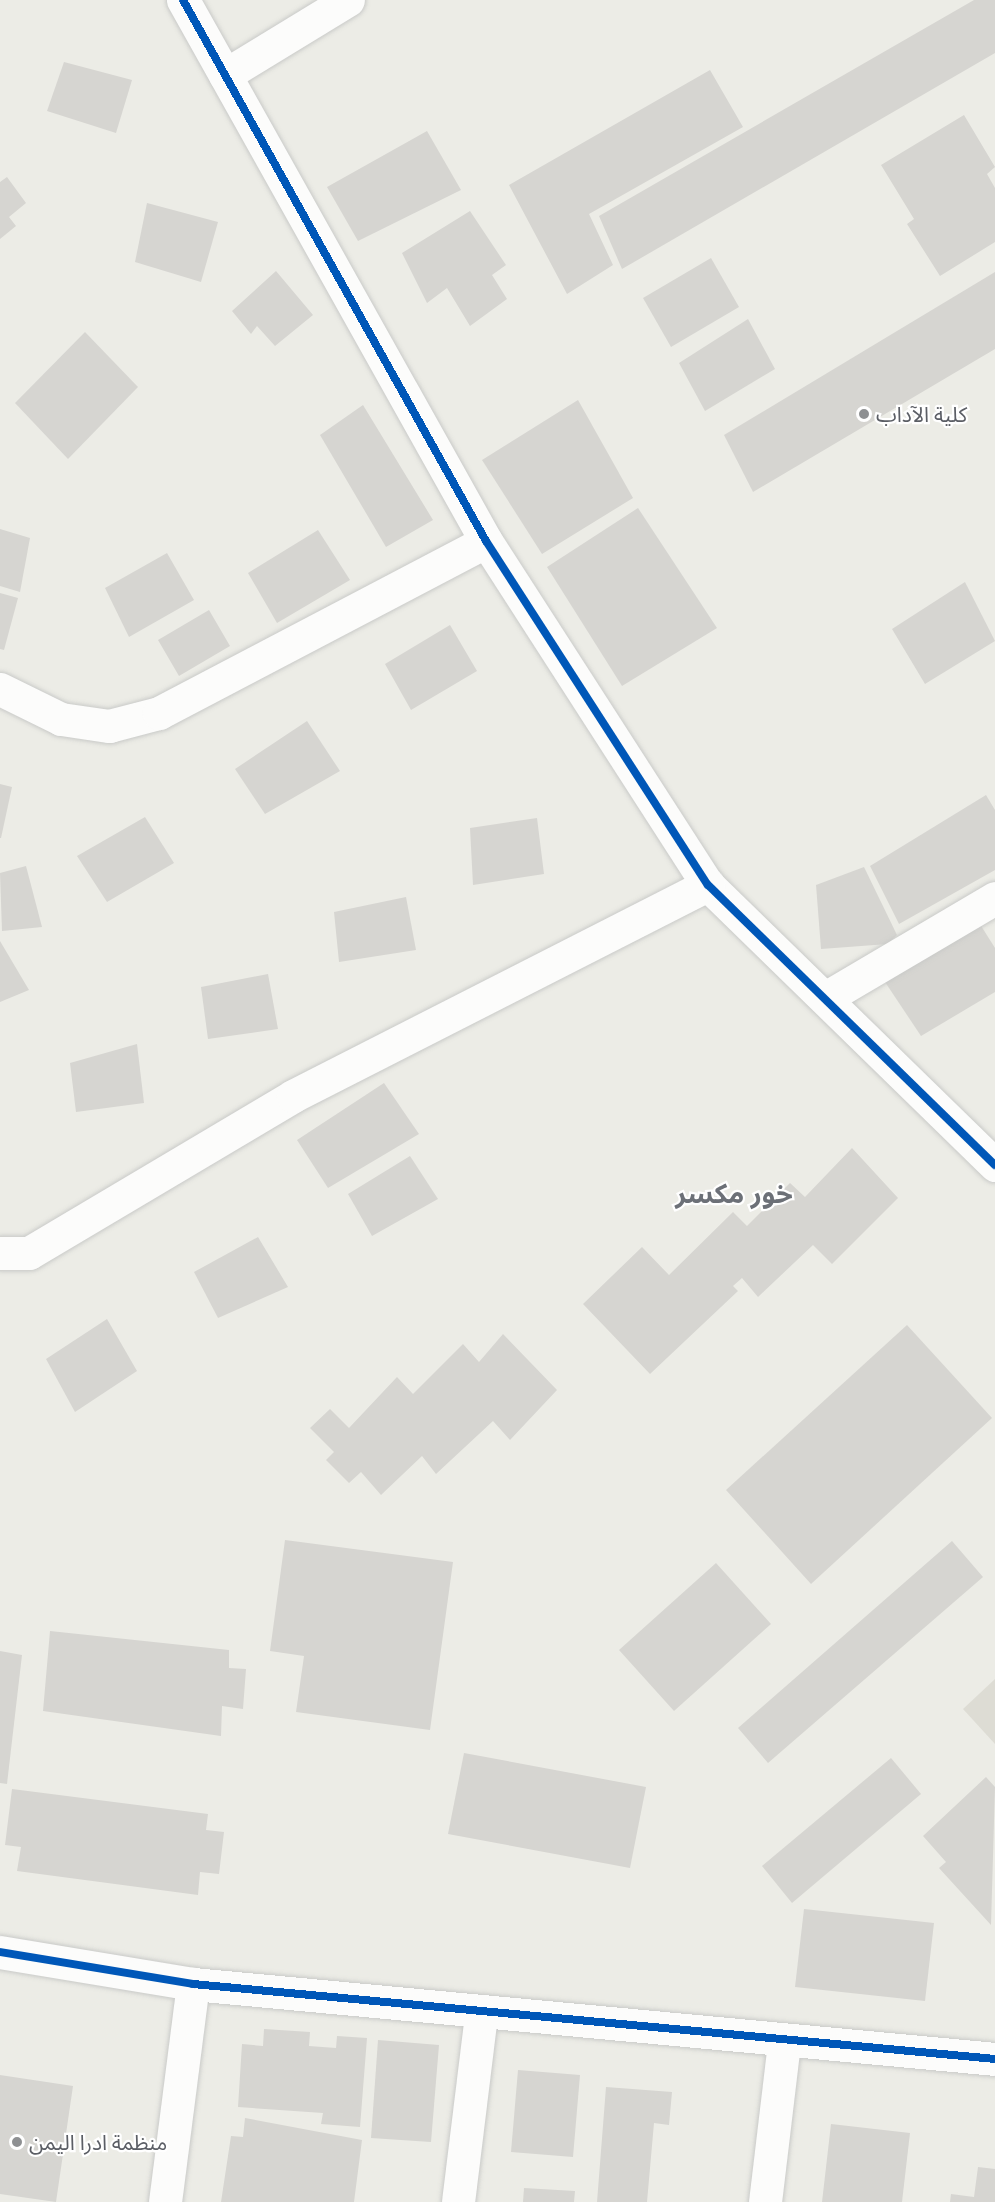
<!DOCTYPE html>
<html>
<head>
<meta charset="utf-8">
<style>
	body { margin:0 }
	#map { position:relative; width:995px; height:2202px; overflow:hidden; background:#ecece6; font-family:"IBM Plex Sans","Noto Sans Arabic",sans-serif }
	div>[style] { position:absolute }
	.education>* { inset:0; background:#dddcd4 }
	.building>* { inset:0; background:#d6d5d1 }
	.roads { filter:drop-shadow(0 0 2px #c9cac8) drop-shadow(0 0 2px #c9cac8) }
	.minor>* { height:33px; margin:-16.5px; padding:0 16.5px; transform-origin:16.5px; border-radius:16.5px; background:#fcfcfb }
	.cycleway>* { height:8px; margin:-4px; padding:0 4px; transform-origin:4px; border-radius:4px; background:#0057b8 }
	.dots>* { width:16px; height:16px; translate:-50% -50%; box-sizing:border-box; border:3px solid #fff; border-radius:50% }
	span { translate:-50% -50%; white-space:nowrap; text-align:center; line-height:1.15; -webkit-text-stroke:4.5px #fff; paint-order:stroke }
	.poi-label { font-size:21px; color:#5b5e65 }
	.left { translate:0 -50%; text-align:left }
	.district-label { font-size:27px; color:#6c7077; font-weight:700 }
</style>
</head>
<body>
<div id="map">
	<div class="education">
		<i style="clip-path:polygon(995px 1679px,995px 1744px,963px 1709px)"></i>
	</div>
	<div class="building">
		<i style="clip-path:polygon(974px 0,995px 0,995px 53px,622px 269px,599px 216px)"></i>
		<i style="clip-path:polygon(64px 62px,132px 80px,116px 133px,47px 111px)"></i>
		<i style="clip-path:polygon(710px 70px,743px 127px,589px 214px,613px 265px,567px 294px,509px 185px)"></i>
		<i style="clip-path:polygon(964px 115px,995px 167px,987px 174px,995px 188px,995px 242px,940px 276px,907px 224px,914px 219px,881px 165px)"></i>
		<i style="clip-path:polygon(427px 131px,461px 190px,358px 241px,327px 187px)"></i>
		<i style="clip-path:polygon(7px 177px,26px 203px,9px 217px,16px 226px,0 239px,0 182px)"></i>
		<i style="clip-path:polygon(147px 203px,218px 222px,201px 282px,135px 262px)"></i>
		<i style="clip-path:polygon(470px 211px,506px 265px,492px 275px,507px 299px,470px 326px,447px 288px,427px 303px,402px 253px)"></i>
		<i style="clip-path:polygon(711px 258px,739px 307px,671px 347px,643px 298px)"></i>
		<i style="clip-path:polygon(276px 271px,313px 315px,275px 346px,257px 326px,251px 334px,232px 311px)"></i>
		<i style="clip-path:polygon(995px 272px,995px 349px,753px 492px,724px 435px)"></i>
		<i style="clip-path:polygon(748px 319px,775px 369px,705px 411px,679px 363px)"></i>
		<i style="clip-path:polygon(85px 332px,138px 387px,68px 459px,15px 403px)"></i>
		<i style="clip-path:polygon(578px 400px,633px 498px,542px 554px,482px 460px)"></i>
		<i style="clip-path:polygon(363px 405px,433px 520px,386px 547px,320px 435px)"></i>
		<i style="clip-path:polygon(638px 508px,717px 628px,622px 686px,547px 567px)"></i>
		<i style="clip-path:polygon(0 529px,30px 538px,20px 592px,0 586px)"></i>
		<i style="clip-path:polygon(318px 530px,350px 580px,277px 623px,248px 573px)"></i>
		<i style="clip-path:polygon(167px 553px,194px 600px,129px 637px,105px 588px)"></i>
		<i style="clip-path:polygon(965px 582px,995px 641px,925px 684px,892px 629px)"></i>
		<i style="clip-path:polygon(0 593px,18px 598px,4px 650px,0 649px)"></i>
		<i style="clip-path:polygon(209px 610px,230px 646px,179px 676px,158px 640px)"></i>
		<i style="clip-path:polygon(450px 625px,477px 671px,411px 710px,385px 664px)"></i>
		<i style="clip-path:polygon(307px 721px,340px 771px,265px 814px,235px 769px)"></i>
		<i style="clip-path:polygon(0 784px,12px 787px,1px 838px,0 838px)"></i>
		<i style="clip-path:polygon(986px 795px,995px 810px,995px 870px,899px 924px,870px 866px)"></i>
		<i style="clip-path:polygon(145px 817px,174px 863px,107px 902px,77px 856px)"></i>
		<i style="clip-path:polygon(537px 818px,544px 874px,473px 885px,470px 828px)"></i>
		<i style="clip-path:polygon(26px 866px,42px 927px,2px 931px,0 873px)"></i>
		<i style="clip-path:polygon(864px 867px,897px 935px,888px 944px,821px 949px,816px 885px)"></i>
		<i style="clip-path:polygon(406px 897px,416px 950px,339px 962px,334px 912px)"></i>
		<i style="clip-path:polygon(978px 921px,995px 948px,995px 992px,921px 1036px,883px 979px)"></i>
		<i style="clip-path:polygon(0 941px,29px 990px,0 1002px)"></i>
		<i style="clip-path:polygon(268px 974px,278px 1029px,208px 1039px,201px 987px)"></i>
		<i style="clip-path:polygon(137px 1044px,144px 1103px,76px 1112px,70px 1063px)"></i>
		<i style="clip-path:polygon(384px 1083px,419px 1134px,328px 1188px,297px 1140px)"></i>
		<i style="clip-path:polygon(852px 1148px,898px 1198px,832px 1264px,813px 1245px,758px 1297px,742px 1278px,733px 1286px,738px 1291px,650px 1374px,583px 1304px,642px 1247px,669px 1275px,733px 1212px,747px 1226px,790px 1183px,805px 1197px)"></i>
		<i style="clip-path:polygon(410px 1156px,438px 1199px,372px 1236px,348px 1194px)"></i>
		<i style="clip-path:polygon(258px 1237px,288px 1287px,218px 1318px,194px 1272px)"></i>
		<i style="clip-path:polygon(107px 1319px,137px 1371px,75px 1412px,46px 1359px)"></i>
		<i style="clip-path:polygon(907px 1325px,992px 1418px,811px 1584px,726px 1490px)"></i>
		<i style="clip-path:polygon(503px 1334px,557px 1390px,510px 1440px,493px 1421px,436px 1474px,422px 1456px,381px 1495px,361px 1472px,349px 1483px,326px 1460px,334px 1452px,310px 1428px,330px 1409px,349px 1428px,397px 1377px,413px 1394px,463px 1344px,479px 1362px)"></i>
		<i style="clip-path:polygon(285px 1540px,453px 1562px,430px 1730px,296px 1712px,304px 1656px,270px 1651px)"></i>
		<i style="clip-path:polygon(952px 1541px,983px 1577px,768px 1763px,738px 1728px)"></i>
		<i style="clip-path:polygon(716px 1563px,771px 1624px,674px 1711px,619px 1650px)"></i>
		<i style="clip-path:polygon(50px 1631px,229px 1650px,229px 1668px,246px 1669px,243px 1709px,222px 1706px,221px 1736px,43px 1711px)"></i>
		<i style="clip-path:polygon(0 1651px,22px 1655px,7px 1784px,0 1783px)"></i>
		<i style="clip-path:polygon(464px 1753px,646px 1787px,630px 1868px,448px 1834px)"></i>
		<i style="clip-path:polygon(891px 1758px,921px 1794px,792px 1903px,762px 1866px)"></i>
		<i style="clip-path:polygon(986px 1777px,995px 1787px,991px 1925px,939px 1868px,946px 1862px,923px 1836px)"></i>
		<i style="clip-path:polygon(12px 1789px,208px 1814px,206px 1830px,224px 1832px,219px 1874px,200px 1872px,198px 1895px,17px 1871px,21px 1847px,5px 1845px)"></i>
		<i style="clip-path:polygon(804px 1909px,934px 1923px,925px 2001px,795px 1987px)"></i>
		<i style="clip-path:polygon(264px 2029px,310px 2032px,309px 2046px,336px 2048px,337px 2036px,367px 2038px,360px 2127px,321px 2124px,323px 2113px,238px 2107px,242px 2044px,263px 2046px)"></i>
		<i style="clip-path:polygon(378px 2040px,439px 2045px,431px 2142px,371px 2138px)"></i>
		<i style="clip-path:polygon(518px 2070px,580px 2075px,573px 2157px,511px 2152px)"></i>
		<i style="clip-path:polygon(0 2075px,73px 2086px,56px 2202px,0 2194px)"></i>
		<i style="clip-path:polygon(606px 2087px,672px 2092px,669px 2125px,654px 2123px,647px 2202px,597px 2202px)"></i>
		<i style="clip-path:polygon(245px 2118px,362px 2140px,354px 2202px,221px 2202px,231px 2136px,243px 2137px)"></i>
		<i style="clip-path:polygon(831px 2124px,910px 2133px,902px 2202px,822px 2202px)"></i>
		<i style="clip-path:polygon(978px 2167px,995px 2169px,995px 2202px,950px 2202px,951px 2194px,974px 2197px)"></i>
		<i style="clip-path:polygon(524px 2188px,575px 2191px,574px 2202px,523px 2202px)"></i>
	</div>
	<div class="roads">
		<div class="minor">
			<i style="left:183px;top:0;width:620px;rotate:60.75deg"></i>
			<i style="left:486px;top:541px;width:409px;rotate:57.2deg"></i>
			<i style="left:708px;top:885px;width:401px;rotate:44.3deg"></i>
			<i style="left:225px;top:75px;width:144px;rotate:-31.4deg"></i>
			<i style="left:0;top:689px;width:68px;rotate:26.2deg"></i>
			<i style="left:61px;top:719px;width:49px;rotate:8.3deg"></i>
			<i style="left:109px;top:726px;width:52px;rotate:-14.6deg"></i>
			<i style="left:159px;top:713px;width:369px;rotate:-27.7deg"></i>
			<i style="left:827px;top:997px;width:195px;rotate:-30.5deg"></i>
			<i style="left:0;top:1253px;width:29px"></i>
			<i style="left:29px;top:1253px;width:307px;rotate:-30.7deg"></i>
			<i style="left:293px;top:1096px;width:466px;rotate:-27deg"></i>
			<i style="left:0;top:1952px;width:196px;rotate:9.4deg"></i>
			<i style="left:193px;top:1984px;width:805px;rotate:5.34deg"></i>
			<i style="left:165px;top:2202px;width:220px;rotate:-82.7deg"></i>
			<i style="left:458px;top:2202px;width:189px;rotate:-83deg"></i>
			<i style="left:765px;top:2202px;width:160px;rotate:-83.2deg"></i>
		</div>
	</div>
	<div class="cycleway">
		<i style="left:183px;top:0;width:620px;rotate:60.75deg"></i>
		<i style="left:486px;top:541px;width:409px;rotate:57.2deg"></i>
		<i style="left:708px;top:885px;width:401px;rotate:44.3deg"></i>
		<i style="left:0;top:1952px;width:196px;rotate:9.4deg"></i>
		<i style="left:193px;top:1984px;width:805px;rotate:5.34deg"></i>
	</div>
	<div class="dots">
		<i style="left:864px;top:414px;background:#8e9092"></i>
		<i style="left:17px;top:2142px;background:#8e9092"></i>
	</div>
	<div class="poi-label">
		<span class="left" style="left:876px;top:414px">كلية الآداب</span>
		<span class="left" style="left:29px;top:2142px">منظمة ادرا اليمن</span>
	</div>
	<div class="district-label">
		<span style="left:734px;top:1193px">خور مكسر</span>
	</div>
</div>
</body>
</html>
